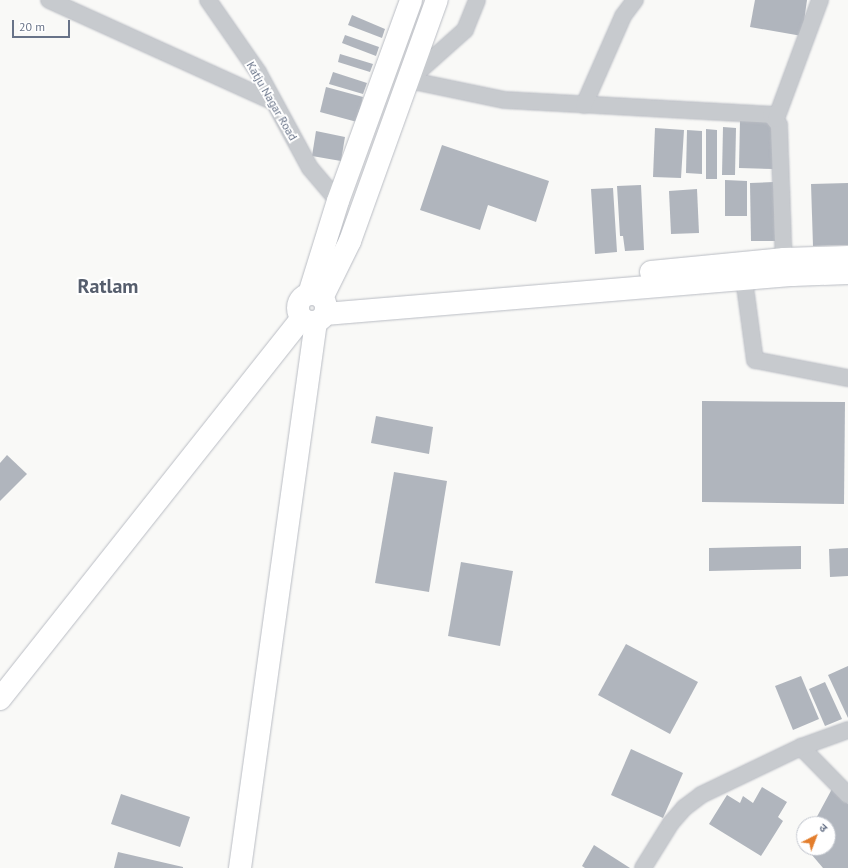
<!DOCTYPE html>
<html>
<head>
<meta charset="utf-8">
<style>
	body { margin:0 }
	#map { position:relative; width:848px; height:868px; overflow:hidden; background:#f9f9f7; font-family:"PT Sans","Noto Sans Devanagari",sans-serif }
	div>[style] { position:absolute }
	.building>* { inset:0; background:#b0b5bd }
	.roads { filter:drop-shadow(0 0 1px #b9bcc3) drop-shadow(0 0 1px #b9bcc3) }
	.street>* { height:16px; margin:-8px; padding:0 8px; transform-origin:8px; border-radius:8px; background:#c7cace }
	.secondary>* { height:22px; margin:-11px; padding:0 11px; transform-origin:11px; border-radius:11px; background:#fff }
	.highway>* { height:22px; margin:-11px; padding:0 11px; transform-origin:11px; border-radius:11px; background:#fff }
	.highway>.ring { margin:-11px; padding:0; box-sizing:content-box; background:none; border:22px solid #fff; border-radius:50% }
	span { translate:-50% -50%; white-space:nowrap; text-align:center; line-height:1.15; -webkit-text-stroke:4px #fff; paint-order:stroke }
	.street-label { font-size:12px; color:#687388 }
	.town-label { font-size:20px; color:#565e6d; font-weight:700 }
	.north { position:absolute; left:796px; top:816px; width:40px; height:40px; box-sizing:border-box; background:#fff; border:1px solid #c3c7cf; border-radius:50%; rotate:42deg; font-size:11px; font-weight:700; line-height:16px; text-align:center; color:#687388 }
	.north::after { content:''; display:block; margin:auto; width:14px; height:18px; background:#e37e2d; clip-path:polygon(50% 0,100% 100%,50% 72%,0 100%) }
	.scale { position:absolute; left:12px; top:20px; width:58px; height:18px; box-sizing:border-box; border:2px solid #687388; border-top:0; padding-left:5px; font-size:12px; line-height:14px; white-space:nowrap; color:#687388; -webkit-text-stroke:3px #fff; paint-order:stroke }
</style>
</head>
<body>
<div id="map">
	<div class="building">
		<i style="clip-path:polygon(755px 0,807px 0,802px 36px,750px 27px)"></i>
		<i style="clip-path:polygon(352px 15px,385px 29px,382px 38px,348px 25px)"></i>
		<i style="clip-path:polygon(345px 35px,379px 47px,376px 56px,342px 43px)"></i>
		<i style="clip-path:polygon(340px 54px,373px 64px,370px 72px,338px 62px)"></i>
		<i style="clip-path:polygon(333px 72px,367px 83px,363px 94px,329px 84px)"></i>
		<i style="clip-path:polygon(326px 87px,363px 97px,357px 122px,320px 112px)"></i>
		<i style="clip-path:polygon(740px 120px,773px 120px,773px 169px,739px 168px)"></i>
		<i style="clip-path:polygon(723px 127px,736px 128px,735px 175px,722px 175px)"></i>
		<i style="clip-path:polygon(655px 128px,684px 130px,681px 178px,653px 177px)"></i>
		<i style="clip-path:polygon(706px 129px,717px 130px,717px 179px,706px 179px)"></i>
		<i style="clip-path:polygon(687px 130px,702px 131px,702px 174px,686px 173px)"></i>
		<i style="clip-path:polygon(316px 131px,345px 137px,341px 161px,312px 156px)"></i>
		<i style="clip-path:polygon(442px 145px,549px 181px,536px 222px,488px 205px,480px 230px,420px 210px)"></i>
		<i style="clip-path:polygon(725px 180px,747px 181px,747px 216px,725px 216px)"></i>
		<i style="clip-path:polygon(774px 182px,775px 241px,751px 241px,750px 183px)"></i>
		<i style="clip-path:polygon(848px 183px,848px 245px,813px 246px,811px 184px)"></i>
		<i style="clip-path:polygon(641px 185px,644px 250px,625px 251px,623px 236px,620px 236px,617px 186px)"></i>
		<i style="clip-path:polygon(613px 188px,617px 252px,595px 254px,591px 189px)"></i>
		<i style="clip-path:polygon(697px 189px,699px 233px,671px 234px,669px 191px)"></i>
		<i style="clip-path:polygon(702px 401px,845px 402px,844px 504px,702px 502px)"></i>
		<i style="clip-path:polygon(376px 416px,433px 427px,429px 454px,371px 443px)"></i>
		<i style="clip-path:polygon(7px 455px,27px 474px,0 501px,0 463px)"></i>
		<i style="clip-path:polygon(394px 472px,447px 481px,429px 592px,375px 583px)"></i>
		<i style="clip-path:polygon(801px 546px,801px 569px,709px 571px,709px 548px)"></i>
		<i style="clip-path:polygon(848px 548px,848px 576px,830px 577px,829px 549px)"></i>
		<i style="clip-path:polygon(461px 562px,513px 571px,500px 646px,448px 636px)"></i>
		<i style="clip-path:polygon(626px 644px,698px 682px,670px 734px,598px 695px)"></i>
		<i style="clip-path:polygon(848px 666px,848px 718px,828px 675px)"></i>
		<i style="clip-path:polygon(801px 676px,819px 719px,793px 730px,775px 686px)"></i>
		<i style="clip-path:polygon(825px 682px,842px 719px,825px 726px,809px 689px)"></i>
		<i style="clip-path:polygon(631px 749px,683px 773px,663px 818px,611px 795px)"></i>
		<i style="clip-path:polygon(762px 787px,787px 802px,778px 817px,783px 821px,761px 856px,709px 824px,727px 795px,740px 803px,743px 796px,753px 803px)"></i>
		<i style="clip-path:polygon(833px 787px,848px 804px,848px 868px,823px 868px,806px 848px,828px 848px,828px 824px,813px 824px)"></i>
		<i style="clip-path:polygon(121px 794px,190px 817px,180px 847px,111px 824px)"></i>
		<i style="clip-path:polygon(594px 845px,630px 868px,585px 868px,582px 866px)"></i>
		<i style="clip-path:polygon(118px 852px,183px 867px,183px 868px,114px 868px)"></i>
	</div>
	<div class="roads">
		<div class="street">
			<i style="left:49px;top:0;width:247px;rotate:24.4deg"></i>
			<i style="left:208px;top:0;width:88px;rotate:55.2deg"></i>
			<i style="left:258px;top:72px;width:109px;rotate:61.6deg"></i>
			<i style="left:310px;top:168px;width:43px;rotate:49.7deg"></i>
			<i style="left:410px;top:79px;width:74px;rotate:-41.7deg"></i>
			<i style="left:465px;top:30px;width:32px;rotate:-68deg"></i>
			<i style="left:408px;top:80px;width:99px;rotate:11.7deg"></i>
			<i style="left:505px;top:100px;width:266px;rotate:3.2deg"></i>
			<i style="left:771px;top:115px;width:13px;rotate:51deg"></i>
			<i style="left:779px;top:125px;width:145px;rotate:88deg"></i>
			<i style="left:584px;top:105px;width:97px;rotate:-66.3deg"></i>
			<i style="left:623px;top:16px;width:20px;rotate:-53deg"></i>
			<i style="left:776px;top:119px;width:127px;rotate:-69.7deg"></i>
			<i style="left:744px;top:279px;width:82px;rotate:82.3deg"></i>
			<i style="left:755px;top:360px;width:95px;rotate:11deg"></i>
			<i style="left:801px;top:747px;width:67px;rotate:45.6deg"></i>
			<i style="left:643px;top:868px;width:53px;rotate:-58.1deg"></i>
			<i style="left:671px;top:823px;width:20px;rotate:-49deg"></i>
			<i style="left:684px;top:808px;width:21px;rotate:-37deg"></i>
			<i style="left:701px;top:795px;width:111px;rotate:-25.6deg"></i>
			<i style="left:801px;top:747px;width:50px;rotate:-19.9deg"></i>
		</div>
		<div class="secondary">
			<i style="left:0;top:699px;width:486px;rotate:-51.6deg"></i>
			<i style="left:240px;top:868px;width:551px;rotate:-82.08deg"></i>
		</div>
		<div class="highway">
			<i style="left:651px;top:272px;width:134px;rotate:-5.6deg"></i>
			<i style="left:784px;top:259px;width:64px;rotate:-1.8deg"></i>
			<i class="ring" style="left:298px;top:294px;width:6px;height:6px"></i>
			<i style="left:309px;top:294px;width:97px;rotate:-72.7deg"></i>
			<i style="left:338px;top:201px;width:214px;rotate:-70deg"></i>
			<i style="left:322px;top:298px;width:64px;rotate:-63.8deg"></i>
			<i style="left:350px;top:241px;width:256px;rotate:-70.2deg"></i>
			<i style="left:325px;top:314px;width:470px;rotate:-4.8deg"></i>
			<i style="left:793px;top:275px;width:55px;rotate:-2.1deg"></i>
		</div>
	</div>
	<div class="street-label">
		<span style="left:272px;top:101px;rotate:60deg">Katju Nagar Road</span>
	</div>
	<div class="town-label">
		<span style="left:108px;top:286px">Ratlam</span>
	</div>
	<div class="north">उ</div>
	<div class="scale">20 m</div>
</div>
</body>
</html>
